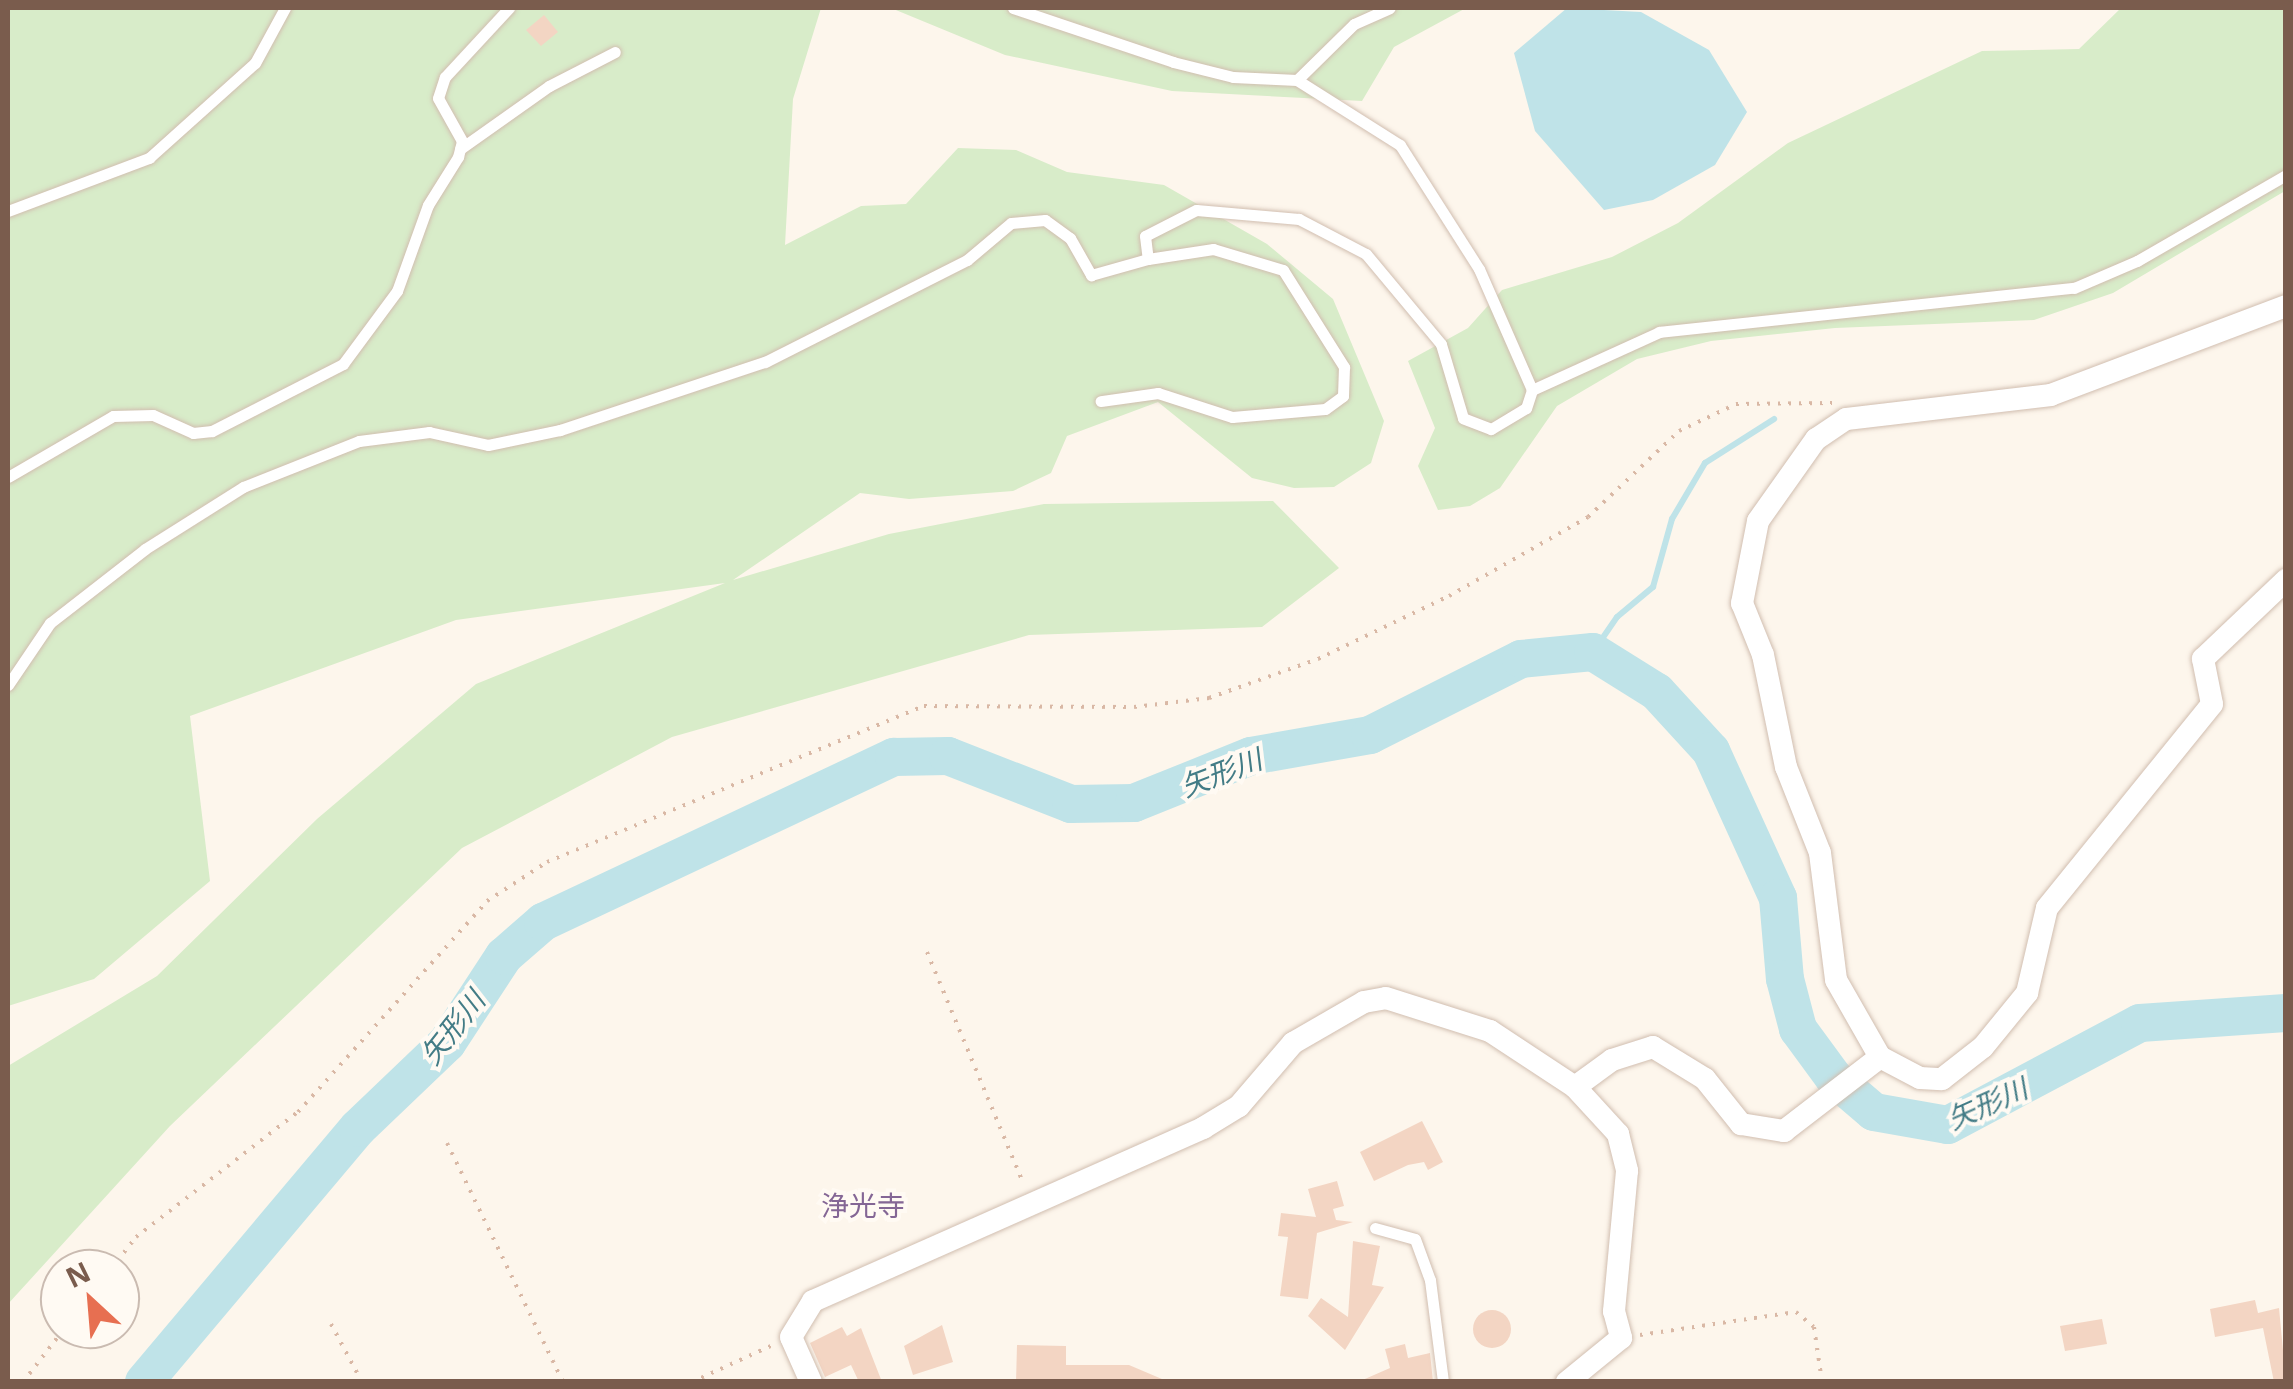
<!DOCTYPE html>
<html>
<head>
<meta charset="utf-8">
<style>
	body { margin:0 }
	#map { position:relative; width:2293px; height:1389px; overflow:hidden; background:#fdf6ec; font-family:"Open Sans","Noto Sans JP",sans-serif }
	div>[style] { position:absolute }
	.green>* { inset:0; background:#d8ecc9 }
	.water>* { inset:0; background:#bfe3e8 }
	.stream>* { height:6px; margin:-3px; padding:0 3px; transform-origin:3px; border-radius:3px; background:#bfe3e8 }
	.river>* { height:38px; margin:-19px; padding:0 19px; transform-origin:19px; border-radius:19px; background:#bfe3e8 }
	.building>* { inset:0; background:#f3d5c3 }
	.round { border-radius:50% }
	.path>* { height:4px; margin-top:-2px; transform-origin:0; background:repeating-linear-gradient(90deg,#d9b8a5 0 2.5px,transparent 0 10.5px) }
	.roads { filter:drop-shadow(0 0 2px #d1beb0) drop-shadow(0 0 2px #d1beb0) }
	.lane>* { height:11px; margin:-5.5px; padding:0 5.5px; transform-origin:5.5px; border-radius:5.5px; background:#fff }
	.street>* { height:22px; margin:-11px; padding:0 11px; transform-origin:11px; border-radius:11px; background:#fff }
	span { translate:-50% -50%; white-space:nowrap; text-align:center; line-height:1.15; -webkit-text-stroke:8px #fffaf3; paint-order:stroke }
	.water-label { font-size:28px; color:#437c86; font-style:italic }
	.neighbourhood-label { font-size:28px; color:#846695 }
	.frame { position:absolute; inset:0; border:10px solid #7a5c4d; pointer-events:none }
	.north { position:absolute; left:40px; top:1249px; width:100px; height:100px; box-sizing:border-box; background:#fffaf3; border:2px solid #cabbb1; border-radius:50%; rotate:334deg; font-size:28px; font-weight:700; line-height:40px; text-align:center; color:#7a5c4d }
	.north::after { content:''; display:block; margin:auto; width:35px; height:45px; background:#e76f51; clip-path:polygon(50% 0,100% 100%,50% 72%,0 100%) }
</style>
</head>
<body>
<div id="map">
	<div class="green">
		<i style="clip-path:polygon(8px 8px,821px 8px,793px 99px,785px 245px,861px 206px,906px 204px,958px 148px,1016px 150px,1067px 172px,1164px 185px,1267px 244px,1333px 299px,1384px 421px,1371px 463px,1334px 487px,1294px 488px,1252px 478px,1158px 402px,1067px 436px,1051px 473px,1013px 491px,909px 499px,860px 493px,733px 580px,889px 534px,1044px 504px,1273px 501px,1339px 568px,1262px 627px,1029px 635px,672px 737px,462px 848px,170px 1126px,8px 1304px,8px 1066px,157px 976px,317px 819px,476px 684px,725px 583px,456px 620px,190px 716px,210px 881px,94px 979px,8px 1006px)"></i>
		<i style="clip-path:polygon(891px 8px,1466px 8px,1394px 47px,1362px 101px,1172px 91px,1005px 55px)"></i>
		<i style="clip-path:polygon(2121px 8px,2285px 8px,2285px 191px,2113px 293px,2034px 320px,1835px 328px,1711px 341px,1637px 359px,1557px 406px,1500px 488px,1470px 506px,1438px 510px,1418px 466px,1435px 428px,1408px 361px,1468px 328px,1502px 290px,1612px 257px,1678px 223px,1788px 143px,1982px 51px,2079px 49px)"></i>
	</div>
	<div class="water">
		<i style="clip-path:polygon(1567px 8px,1641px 12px,1709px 50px,1747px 112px,1715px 165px,1653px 200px,1604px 210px,1535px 131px,1514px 53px)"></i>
	</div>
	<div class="stream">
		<i style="left:1593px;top:652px;width:42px;rotate:-55.6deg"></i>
		<i style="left:1617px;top:617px;width:47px;rotate:-39.8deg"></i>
		<i style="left:1653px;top:587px;width:71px;rotate:-74.4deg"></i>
		<i style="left:1672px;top:519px;width:65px;rotate:-59.5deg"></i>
		<i style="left:1705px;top:463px;width:82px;rotate:-32.5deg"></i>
	</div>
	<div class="river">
		<i style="left:144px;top:1382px;width:332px;rotate:-49.9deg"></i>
		<i style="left:358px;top:1128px;width:123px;rotate:-43.7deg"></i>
		<i style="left:447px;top:1043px;width:104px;rotate:-56.8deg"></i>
		<i style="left:504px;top:956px;width:52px;rotate:-41.1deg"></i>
		<i style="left:543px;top:922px;width:388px;rotate:-25.2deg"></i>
		<i style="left:894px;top:757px;width:54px;rotate:-1.1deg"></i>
		<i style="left:948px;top:756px;width:132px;rotate:21.3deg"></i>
		<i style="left:1071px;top:804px;width:63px;rotate:-0.9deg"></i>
		<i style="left:1134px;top:803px;width:126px;rotate:-21.9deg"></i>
		<i style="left:1251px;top:756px;width:121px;rotate:-10deg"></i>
		<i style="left:1370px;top:735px;width:169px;rotate:-26.7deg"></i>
		<i style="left:1521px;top:659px;width:72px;rotate:-5.6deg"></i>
		<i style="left:1593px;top:652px;width:75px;rotate:32deg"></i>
		<i style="left:1657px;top:692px;width:80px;rotate:47.5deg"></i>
		<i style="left:1711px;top:751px;width:162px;rotate:65.5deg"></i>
		<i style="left:1778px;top:898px;width:81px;rotate:85.1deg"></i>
		<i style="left:1785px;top:979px;width:52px;rotate:75.4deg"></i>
		<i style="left:1798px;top:1029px;width:61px;rotate:53.7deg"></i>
		<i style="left:1834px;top:1078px;width:52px;rotate:40.4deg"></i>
		<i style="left:1874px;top:1112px;width:75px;rotate:10deg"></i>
		<i style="left:1948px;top:1125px;width:217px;rotate:-28deg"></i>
		<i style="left:2140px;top:1023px;width:146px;rotate:-3.9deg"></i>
	</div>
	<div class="building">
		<i style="clip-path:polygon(544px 15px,558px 32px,541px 46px,526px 30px)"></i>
		<i style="clip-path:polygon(1422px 1121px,1443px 1162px,1428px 1170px,1424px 1162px,1408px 1165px,1374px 1181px,1360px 1152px)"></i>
		<i style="clip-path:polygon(1337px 1181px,1344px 1206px,1333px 1209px,1336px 1220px,1353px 1222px,1317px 1233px,1308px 1299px,1280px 1296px,1288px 1237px,1278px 1236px,1281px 1213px,1316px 1217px,1308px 1189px)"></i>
		<i style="clip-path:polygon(1353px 1241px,1380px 1246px,1372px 1285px,1384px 1287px,1345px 1350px,1308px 1316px,1321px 1298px,1348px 1317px)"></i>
		<i style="clip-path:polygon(2255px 1300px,2258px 1313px,2279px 1308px,2286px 1382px,2274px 1382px,2263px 1328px,2215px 1337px,2210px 1309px)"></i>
		<i class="round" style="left:1473px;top:1310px;width:38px;height:38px"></i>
		<i style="clip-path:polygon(2102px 1319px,2107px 1344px,2065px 1351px,2060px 1326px)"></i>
		<i style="clip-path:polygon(942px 1325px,953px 1362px,913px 1375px,904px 1346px)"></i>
		<i style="clip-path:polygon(842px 1327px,847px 1336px,861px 1328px,882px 1382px,859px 1382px,851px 1365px,825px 1377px,810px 1343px)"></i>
		<i style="clip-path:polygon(1405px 1344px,1408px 1358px,1430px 1353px,1433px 1382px,1358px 1382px,1390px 1368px,1385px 1349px)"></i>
		<i style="clip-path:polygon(1017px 1345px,1066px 1346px,1066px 1365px,1129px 1365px,1169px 1382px,1016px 1382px)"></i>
	</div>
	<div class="path">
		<i style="left:927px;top:952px;width:250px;rotate:67.4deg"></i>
		<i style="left:447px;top:1143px;width:266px;rotate:64.1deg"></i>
		<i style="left:111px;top:1269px;width:41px;rotate:-52deg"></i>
		<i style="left:136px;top:1237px;width:205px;rotate:-37.7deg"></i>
		<i style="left:298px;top:1112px;width:283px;rotate:-48.1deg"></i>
		<i style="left:487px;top:901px;width:72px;rotate:-33deg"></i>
		<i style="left:547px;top:862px;width:408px;rotate:-22.5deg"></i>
		<i style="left:924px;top:706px;width:210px;rotate:0.3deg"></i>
		<i style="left:1134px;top:707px;width:76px;rotate:-6.8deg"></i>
		<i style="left:1209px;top:698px;width:116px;rotate:-19.7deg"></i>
		<i style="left:1318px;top:659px;width:145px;rotate:-25.7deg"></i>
		<i style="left:1449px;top:596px;width:160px;rotate:-29.6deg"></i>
		<i style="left:1588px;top:517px;width:125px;rotate:-43.4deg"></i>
		<i style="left:1679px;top:431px;width:63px;rotate:-25.3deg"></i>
		<i style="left:1736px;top:404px;width:96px;rotate:-0.6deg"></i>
		<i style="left:331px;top:1324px;width:66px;rotate:61.9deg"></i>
		<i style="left:1640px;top:1335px;width:158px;rotate:-8.4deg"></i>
		<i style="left:1796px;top:1312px;width:23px;rotate:40deg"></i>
		<i style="left:1814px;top:1327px;width:56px;rotate:81.7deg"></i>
		<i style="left:23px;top:1382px;width:67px;rotate:-52.3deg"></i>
		<i style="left:692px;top:1382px;width:89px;rotate:-24.6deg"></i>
	</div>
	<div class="roads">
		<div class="lane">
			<i style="left:1013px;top:8px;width:169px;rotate:18.6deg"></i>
			<i style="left:1173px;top:62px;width:62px;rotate:14deg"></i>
			<i style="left:1233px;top:77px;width:64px;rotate:2.7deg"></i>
			<i style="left:1297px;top:80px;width:122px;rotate:32.3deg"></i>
			<i style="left:1400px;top:145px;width:147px;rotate:57.5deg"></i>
			<i style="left:1479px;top:269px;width:132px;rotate:66.3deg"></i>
			<i style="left:1532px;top:390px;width:19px;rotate:108deg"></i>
			<i style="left:1526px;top:408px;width:41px;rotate:149deg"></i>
			<i style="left:1491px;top:429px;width:30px;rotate:-159deg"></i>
			<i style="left:1463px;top:418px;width:77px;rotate:-106.6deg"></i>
			<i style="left:1441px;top:344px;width:117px;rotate:-129.8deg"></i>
			<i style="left:1366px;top:254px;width:76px;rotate:-152.4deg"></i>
			<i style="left:1299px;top:219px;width:103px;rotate:-175deg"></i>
			<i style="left:1196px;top:210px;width:57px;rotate:153deg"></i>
			<i style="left:1145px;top:236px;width:23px;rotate:83deg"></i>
			<i style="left:1148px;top:259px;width:66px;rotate:-8.7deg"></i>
			<i style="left:1213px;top:249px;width:73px;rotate:16.7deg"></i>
			<i style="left:1283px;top:270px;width:115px;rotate:57.8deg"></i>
			<i style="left:1344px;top:367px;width:29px;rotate:92deg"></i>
			<i style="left:1343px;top:396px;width:22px;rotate:144deg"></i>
			<i style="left:1325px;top:409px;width:93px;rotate:175.1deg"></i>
			<i style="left:1232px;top:417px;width:78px;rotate:-162deg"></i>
			<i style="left:1158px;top:393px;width:58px;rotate:172deg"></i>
			<i style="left:1297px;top:80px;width:80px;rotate:-44.5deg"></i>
			<i style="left:1354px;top:24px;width:39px;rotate:-24deg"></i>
			<i style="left:460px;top:149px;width:109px;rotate:-35.3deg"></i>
			<i style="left:549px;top:86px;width:74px;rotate:-27.3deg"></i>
			<i style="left:8px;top:211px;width:151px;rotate:-20.6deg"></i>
			<i style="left:149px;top:158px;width:142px;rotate:-41.9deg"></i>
			<i style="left:255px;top:63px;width:63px;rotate:-61.4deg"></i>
			<i style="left:1532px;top:390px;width:140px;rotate:-24.5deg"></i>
			<i style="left:1659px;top:332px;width:417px;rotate:-6.1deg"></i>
			<i style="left:2074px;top:288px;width:69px;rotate:-23.2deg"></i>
			<i style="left:2137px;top:261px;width:172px;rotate:-30deg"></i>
			<i style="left:8px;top:477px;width:121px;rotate:-30.2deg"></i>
			<i style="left:113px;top:416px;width:40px;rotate:-1.4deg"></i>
			<i style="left:153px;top:415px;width:44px;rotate:24.2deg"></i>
			<i style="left:193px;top:433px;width:19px;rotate:-6deg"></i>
			<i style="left:212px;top:431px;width:147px;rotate:-27.1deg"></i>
			<i style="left:343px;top:364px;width:91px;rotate:-53.5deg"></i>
			<i style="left:397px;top:291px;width:91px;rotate:-70.2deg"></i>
			<i style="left:428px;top:205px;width:57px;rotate:-58deg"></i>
			<i style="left:458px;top:157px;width:16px;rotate:-76deg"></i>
			<i style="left:462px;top:141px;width:49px;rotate:-119.2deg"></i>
			<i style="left:438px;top:98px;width:22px;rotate:-72deg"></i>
			<i style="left:445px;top:77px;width:94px;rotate:-47.2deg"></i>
			<i style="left:8px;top:685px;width:75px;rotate:-55.9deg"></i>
			<i style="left:50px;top:623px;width:120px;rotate:-37.9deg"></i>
			<i style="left:145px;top:549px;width:116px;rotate:-32.3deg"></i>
			<i style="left:243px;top:487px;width:125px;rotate:-21.6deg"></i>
			<i style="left:359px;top:441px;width:71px;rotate:-7.3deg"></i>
			<i style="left:429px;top:432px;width:60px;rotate:12.4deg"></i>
			<i style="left:488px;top:445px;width:74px;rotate:-11.8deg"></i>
			<i style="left:560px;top:430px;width:216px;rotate:-18.4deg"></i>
			<i style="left:765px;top:362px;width:226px;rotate:-26.8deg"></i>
			<i style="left:967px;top:260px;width:57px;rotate:-40.1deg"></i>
			<i style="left:1011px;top:223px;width:34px;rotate:-5deg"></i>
			<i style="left:1045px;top:220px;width:31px;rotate:36deg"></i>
			<i style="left:1070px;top:238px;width:43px;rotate:60.4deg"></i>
			<i style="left:1091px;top:275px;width:59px;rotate:-15.7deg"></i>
			<i style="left:1375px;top:1228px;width:41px;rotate:15.4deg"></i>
			<i style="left:1415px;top:1239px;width:44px;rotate:69.9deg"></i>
			<i style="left:1430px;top:1280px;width:103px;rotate:82.7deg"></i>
		</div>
		<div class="street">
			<i style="left:2286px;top:306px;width:251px;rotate:159.3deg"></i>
			<i style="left:2051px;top:395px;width:206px;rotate:173.3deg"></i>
			<i style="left:1846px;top:419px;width:36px;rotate:146deg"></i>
			<i style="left:1816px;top:439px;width:100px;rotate:125.3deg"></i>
			<i style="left:1758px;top:521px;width:84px;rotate:101deg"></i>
			<i style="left:1742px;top:603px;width:56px;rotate:68deg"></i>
			<i style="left:1763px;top:655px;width:114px;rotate:78.4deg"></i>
			<i style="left:1786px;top:767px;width:92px;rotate:68.4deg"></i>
			<i style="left:1820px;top:853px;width:128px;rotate:82.8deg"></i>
			<i style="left:1836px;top:980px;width:89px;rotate:60.3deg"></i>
			<i style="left:1880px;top:1057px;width:45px;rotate:27.7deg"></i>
			<i style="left:1920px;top:1078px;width:22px;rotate:3deg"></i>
			<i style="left:1942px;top:1079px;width:52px;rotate:-38deg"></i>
			<i style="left:1983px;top:1047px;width:70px;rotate:-50.8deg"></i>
			<i style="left:2027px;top:993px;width:87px;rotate:-76.8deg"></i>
			<i style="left:2047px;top:908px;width:262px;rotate:-51deg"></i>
			<i style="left:2212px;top:704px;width:46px;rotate:-101.3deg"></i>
			<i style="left:2203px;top:659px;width:115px;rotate:-43.6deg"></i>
			<i style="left:1575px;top:1087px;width:46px;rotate:-36.1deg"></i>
			<i style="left:1612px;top:1060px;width:43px;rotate:-17.6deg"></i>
			<i style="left:1653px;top:1047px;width:61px;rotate:31.6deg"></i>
			<i style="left:1705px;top:1079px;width:58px;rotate:51.3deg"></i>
			<i style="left:1741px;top:1124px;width:44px;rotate:9.2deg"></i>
			<i style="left:1784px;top:1131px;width:121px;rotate:-37.6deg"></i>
			<i style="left:811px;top:1382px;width:49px;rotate:-114deg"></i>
			<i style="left:791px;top:1337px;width:42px;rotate:-58.6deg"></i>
			<i style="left:813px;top:1301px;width:427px;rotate:-23.9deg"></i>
			<i style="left:1203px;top:1128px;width:42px;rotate:-31.4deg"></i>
			<i style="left:1239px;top:1106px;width:83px;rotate:-49.4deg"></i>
			<i style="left:1293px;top:1043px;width:82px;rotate:-30deg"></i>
			<i style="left:1364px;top:1002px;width:22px;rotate:-10deg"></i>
			<i style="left:1386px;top:998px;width:109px;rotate:17.6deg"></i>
			<i style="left:1490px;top:1031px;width:102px;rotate:33.4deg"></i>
			<i style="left:1575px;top:1087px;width:64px;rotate:47.5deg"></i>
			<i style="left:1618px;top:1134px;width:38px;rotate:76deg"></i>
			<i style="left:1627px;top:1171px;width:141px;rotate:95.3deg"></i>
			<i style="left:1614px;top:1311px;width:28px;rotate:75deg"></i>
			<i style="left:1621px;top:1338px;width:70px;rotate:140.8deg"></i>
		</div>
	</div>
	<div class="water-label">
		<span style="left:1221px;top:772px;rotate:-21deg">矢形川</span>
		<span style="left:452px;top:1027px;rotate:-52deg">矢形川</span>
		<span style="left:1987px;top:1103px;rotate:-24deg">矢形川</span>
	</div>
	<div class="neighbourhood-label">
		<span style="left:863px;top:1205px">浄光寺</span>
	</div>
	<div class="frame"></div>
	<div class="north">N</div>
</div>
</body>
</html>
